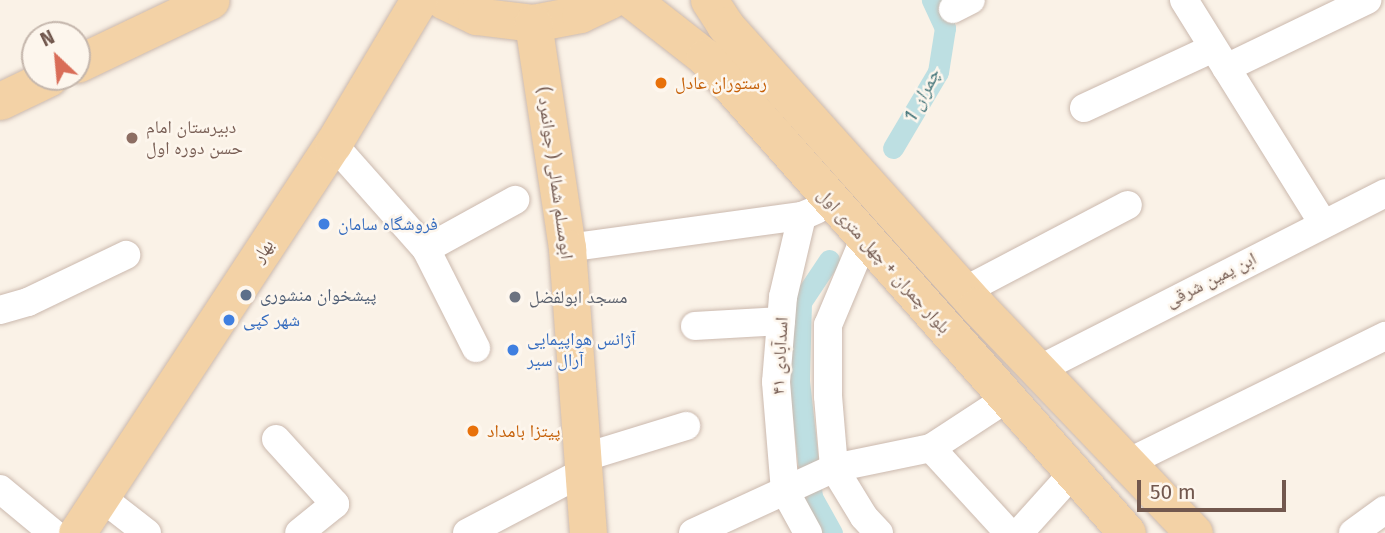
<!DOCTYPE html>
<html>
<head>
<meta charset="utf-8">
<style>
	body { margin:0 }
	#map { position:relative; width:1385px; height:533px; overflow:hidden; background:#faf2e7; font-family:"Fira Sans","Noto Naskh Arabic",sans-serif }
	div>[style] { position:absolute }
	.canal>* { height:21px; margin:-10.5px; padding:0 10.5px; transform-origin:10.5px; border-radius:10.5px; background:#bddfe2 }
	.roads { filter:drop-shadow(0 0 2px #cbb9ae) drop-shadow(0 0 2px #cbb9ae) }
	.minor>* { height:28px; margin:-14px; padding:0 14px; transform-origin:14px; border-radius:14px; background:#fff }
	.major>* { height:37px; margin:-18.5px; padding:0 18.5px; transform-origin:18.5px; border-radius:18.5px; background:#f3d2a6 }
	.dots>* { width:19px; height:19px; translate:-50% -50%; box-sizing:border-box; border:4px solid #fdf6ed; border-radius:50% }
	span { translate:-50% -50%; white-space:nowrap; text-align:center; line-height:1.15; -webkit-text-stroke:5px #fdf6ed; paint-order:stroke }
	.food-label { font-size:18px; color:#c56008 }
	.left { translate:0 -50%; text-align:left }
	.education-label { font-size:18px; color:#785e54 }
	.street-label { font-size:18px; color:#72584e }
	.shop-label { font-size:18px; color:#366cbe }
	.service-label { font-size:18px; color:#4e5e75 }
	.worship-label { font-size:18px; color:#5b616d }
	.water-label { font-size:19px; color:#46777c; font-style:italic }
	.north { position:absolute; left:21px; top:21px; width:70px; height:70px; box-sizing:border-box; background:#fdf6ed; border:2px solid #c5b7ad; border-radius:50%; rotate:334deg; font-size:19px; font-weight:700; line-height:28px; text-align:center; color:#72584e }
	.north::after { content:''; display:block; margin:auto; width:24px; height:32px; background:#d96d58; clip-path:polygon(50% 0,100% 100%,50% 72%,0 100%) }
	.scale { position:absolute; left:1137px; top:480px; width:149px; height:32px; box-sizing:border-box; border:4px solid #72584e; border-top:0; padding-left:9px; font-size:21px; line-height:24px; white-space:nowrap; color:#72584e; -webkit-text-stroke:5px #fdf6ed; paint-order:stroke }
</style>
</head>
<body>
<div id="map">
	<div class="canal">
		<i style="left:893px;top:148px;width:88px;rotate:-59.4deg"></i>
		<i style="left:938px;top:72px;width:45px;rotate:-81deg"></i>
		<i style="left:945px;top:28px;width:31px;rotate:-115deg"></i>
		<i style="left:829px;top:260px;width:50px;rotate:123.7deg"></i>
		<i style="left:801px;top:302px;width:79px;rotate:91.5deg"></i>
		<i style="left:799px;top:381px;width:117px;rotate:83.6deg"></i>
		<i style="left:812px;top:497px;width:41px;rotate:60.9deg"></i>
	</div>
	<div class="roads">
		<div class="minor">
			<i style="left:1184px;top:0;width:261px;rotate:58.1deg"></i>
			<i style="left:953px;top:9px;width:20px;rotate:-27deg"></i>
			<i style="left:1226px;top:68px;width:157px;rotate:-25.7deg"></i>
			<i style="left:1084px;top:108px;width:142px;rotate:-24.9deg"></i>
			<i style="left:333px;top:144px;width:140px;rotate:48.5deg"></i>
			<i style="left:426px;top:249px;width:111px;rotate:63.2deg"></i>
			<i style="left:802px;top:216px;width:83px;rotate:103.2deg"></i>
			<i style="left:783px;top:297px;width:85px;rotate:94.7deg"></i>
			<i style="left:776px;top:382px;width:109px;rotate:85.3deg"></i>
			<i style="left:785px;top:491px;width:48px;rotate:61.3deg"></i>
			<i style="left:865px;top:237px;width:95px;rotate:112.8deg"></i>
			<i style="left:828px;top:325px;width:71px;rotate:90deg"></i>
			<i style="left:828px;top:396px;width:72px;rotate:85.2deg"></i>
			<i style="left:834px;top:468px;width:57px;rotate:58.5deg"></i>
			<i style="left:864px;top:517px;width:22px;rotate:47deg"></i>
			<i style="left:567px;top:248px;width:237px;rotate:-7.8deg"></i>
			<i style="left:802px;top:216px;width:15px;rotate:-23deg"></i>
			<i style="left:426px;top:249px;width:102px;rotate:-28.8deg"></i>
			<i style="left:964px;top:291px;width:185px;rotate:-27.7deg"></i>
			<i style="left:0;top:310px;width:29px;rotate:-16deg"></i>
			<i style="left:28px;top:302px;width:109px;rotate:-25.6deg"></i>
			<i style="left:695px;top:326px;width:86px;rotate:-3.3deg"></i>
			<i style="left:1038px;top:370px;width:390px;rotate:-27deg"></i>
			<i style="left:276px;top:439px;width:88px;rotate:47.8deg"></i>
			<i style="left:335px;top:504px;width:46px;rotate:141.1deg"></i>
			<i style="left:931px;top:448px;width:115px;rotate:47.5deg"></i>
			<i style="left:582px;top:458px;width:109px;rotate:-17.1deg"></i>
			<i style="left:1127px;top:463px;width:288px;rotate:-26.2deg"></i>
			<i style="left:0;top:489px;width:69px;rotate:39.7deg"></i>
			<i style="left:102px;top:498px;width:57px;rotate:37.9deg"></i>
			<i style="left:467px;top:533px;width:131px;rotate:-27.7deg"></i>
			<i style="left:693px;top:533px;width:155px;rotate:-24.7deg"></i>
			<i style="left:834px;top:468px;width:99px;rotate:-11.7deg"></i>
			<i style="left:931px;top:448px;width:90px;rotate:-33.2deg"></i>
			<i style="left:1019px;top:533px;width:79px;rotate:-48.1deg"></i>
			<i style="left:1353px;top:533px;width:39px;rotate:-36deg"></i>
		</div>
		<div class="major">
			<i style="left:443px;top:0;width:37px;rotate:26deg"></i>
			<i style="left:476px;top:16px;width:57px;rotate:7deg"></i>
			<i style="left:533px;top:23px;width:48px;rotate:-10.8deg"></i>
			<i style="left:580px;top:14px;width:33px;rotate:-25deg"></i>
			<i style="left:632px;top:0;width:93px;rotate:38deg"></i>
			<i style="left:705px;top:57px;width:636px;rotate:48.44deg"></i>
			<i style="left:709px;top:0;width:30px;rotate:57deg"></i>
			<i style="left:725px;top:25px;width:377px;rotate:48.1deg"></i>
			<i style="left:977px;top:306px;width:314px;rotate:46.3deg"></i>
			<i style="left:533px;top:23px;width:228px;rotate:81.4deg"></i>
			<i style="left:567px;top:248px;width:286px;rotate:85.8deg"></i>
			<i style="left:77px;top:64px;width:148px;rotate:-25.5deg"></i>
			<i style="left:0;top:101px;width:55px;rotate:-25.6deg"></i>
			<i style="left:77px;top:533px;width:466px;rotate:-56.7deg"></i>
			<i style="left:333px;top:144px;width:168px;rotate:-59.2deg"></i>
		</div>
	</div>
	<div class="dots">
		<i style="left:661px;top:83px;background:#e8710a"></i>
		<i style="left:132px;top:138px;background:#8d6e63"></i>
		<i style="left:324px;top:224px;background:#3f7fe0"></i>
		<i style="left:246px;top:295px;background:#5c6f8a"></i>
		<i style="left:515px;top:297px;background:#6b7280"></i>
		<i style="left:229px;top:320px;background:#3f7fe0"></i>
		<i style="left:513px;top:350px;background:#3f7fe0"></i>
		<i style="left:473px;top:431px;background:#e8710a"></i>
	</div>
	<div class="food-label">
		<span class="left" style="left:675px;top:83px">رستوران عادل</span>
		<span class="left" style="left:487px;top:431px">پیتزا بامداد</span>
	</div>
	<div class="education-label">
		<span class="left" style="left:146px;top:138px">دبیرستان امام<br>حسن دوره اول</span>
	</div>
	<div class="street-label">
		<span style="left:555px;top:173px;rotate:82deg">ابومسلم شمالی ( جوانمرد )</span>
		<span style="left:263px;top:251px;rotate:-57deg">بهار</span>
		<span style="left:884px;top:261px;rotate:48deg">بلوار چمران + چهل متری اول</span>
		<span style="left:1211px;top:280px;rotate:-27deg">ابن یمین شرقی</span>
		<span style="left:780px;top:356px;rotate:-87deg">اسدآبادی ۴۱</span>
	</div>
	<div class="shop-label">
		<span class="left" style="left:338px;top:224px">فروشگاه سامان</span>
		<span class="left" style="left:243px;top:320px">شهر کپی</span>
		<span class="left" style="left:527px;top:350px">آژانس هواپیمایی<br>آرال سیر</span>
	</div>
	<div class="service-label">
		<span class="left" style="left:260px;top:295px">پیشخوان منشوری</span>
	</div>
	<div class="worship-label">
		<span class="left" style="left:529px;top:297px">مسجد ابولفضل</span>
	</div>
	<div class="water-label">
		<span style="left:922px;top:95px;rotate:-63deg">چمران 1</span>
	</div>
	<div class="north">N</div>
	<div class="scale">50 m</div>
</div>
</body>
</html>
